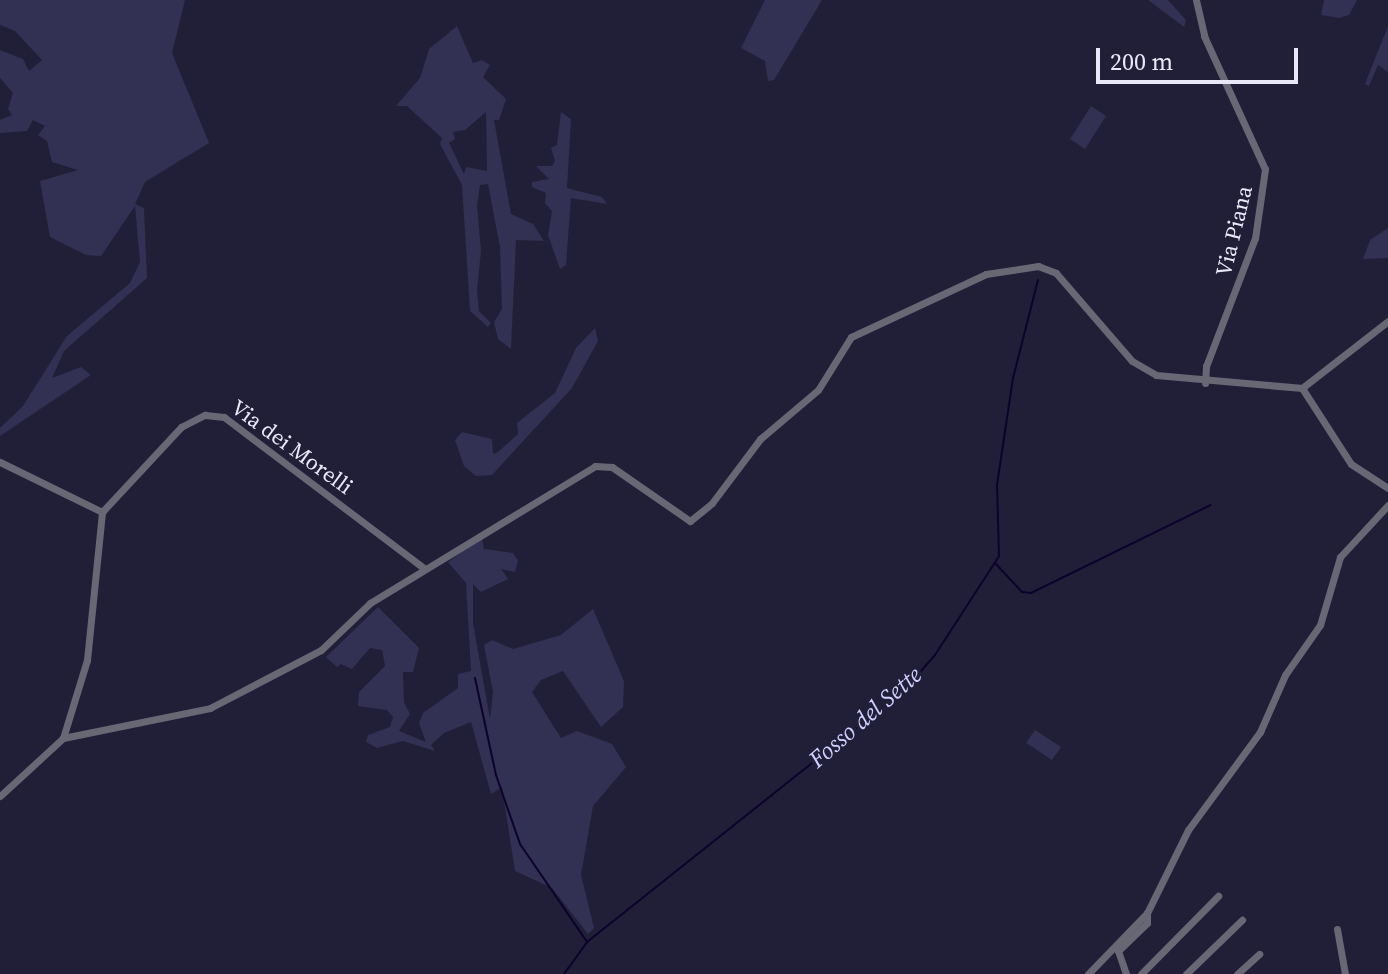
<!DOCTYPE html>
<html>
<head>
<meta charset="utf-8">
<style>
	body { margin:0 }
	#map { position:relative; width:1388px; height:974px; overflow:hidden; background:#211f37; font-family:"Source Serif 4",serif }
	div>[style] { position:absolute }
	.green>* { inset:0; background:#323053 }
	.stream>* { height:2px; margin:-1px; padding:0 1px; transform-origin:1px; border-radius:1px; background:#0c022c }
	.minor>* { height:7px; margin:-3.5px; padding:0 3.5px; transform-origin:3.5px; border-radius:3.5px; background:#686875 }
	span { translate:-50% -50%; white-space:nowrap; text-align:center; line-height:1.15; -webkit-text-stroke:7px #211f37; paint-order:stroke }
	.street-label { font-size:22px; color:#e8e8f8 }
	.water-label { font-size:24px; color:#d0cfff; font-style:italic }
	.scale { position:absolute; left:1096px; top:48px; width:202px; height:36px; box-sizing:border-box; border:4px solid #e8e8f8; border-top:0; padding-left:10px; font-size:24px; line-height:28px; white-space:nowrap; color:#e8e8f8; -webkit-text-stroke:6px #211f37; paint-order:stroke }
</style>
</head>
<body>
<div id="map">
	<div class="green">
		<i style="clip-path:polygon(0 0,185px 0,172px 53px,209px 143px,145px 182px,135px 204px,144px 208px,147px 278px,64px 351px,52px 378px,81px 367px,91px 375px,0 436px,0 428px,23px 406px,67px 336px,130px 283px,140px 262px,135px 206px,101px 256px,86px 255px,50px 237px,40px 181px,78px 170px,52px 162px,47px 141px,38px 135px,45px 126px,33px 120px,27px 131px,0 133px,0 120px,12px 115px,8px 109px,13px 93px,0 78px,0 50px,23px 59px,29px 71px,42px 60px,15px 31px,0 25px)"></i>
		<i style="clip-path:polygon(765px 0,822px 0,774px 80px,768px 81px,765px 61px,741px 48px)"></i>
		<i style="clip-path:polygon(1148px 0,1168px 0,1186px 20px,1184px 27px)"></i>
		<i style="clip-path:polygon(1324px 0,1357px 0,1349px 15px,1339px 18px,1321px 15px)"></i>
		<i style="clip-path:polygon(evenodd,457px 26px,473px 63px,482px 60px,490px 65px,483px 77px,506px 99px,499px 120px,494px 120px,511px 214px,533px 224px,544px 241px,516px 240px,511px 349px,498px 339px,494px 322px,502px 309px,500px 247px,488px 184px,480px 185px,477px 205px,481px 251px,477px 290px,479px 311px,491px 323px,488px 327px,470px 311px,462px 185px,440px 144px,442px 138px,407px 106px,396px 106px,420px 78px,429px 49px,457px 26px,486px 112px,487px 171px,466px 167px,464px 174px,449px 143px,455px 139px,453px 132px,465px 130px,486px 112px)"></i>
		<i style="clip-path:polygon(1388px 26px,1388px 72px,1378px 65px,1369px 86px,1365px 84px)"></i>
		<i style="clip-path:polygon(1091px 106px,1106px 116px,1085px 149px,1070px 139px)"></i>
		<i style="clip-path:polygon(561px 112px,571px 119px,567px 188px,602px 197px,607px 204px,571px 198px,566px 265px,560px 269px,548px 235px,552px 211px,545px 203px,546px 193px,532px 187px,532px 182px,549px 179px,536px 166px,552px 166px,555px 161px,551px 148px,557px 145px)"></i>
		<i style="clip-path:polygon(1388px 228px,1388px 258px,1363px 259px,1370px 240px)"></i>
		<i style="clip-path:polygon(595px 328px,598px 341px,572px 388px,492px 475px,476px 476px,464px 466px,455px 440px,462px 432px,492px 439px,493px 454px,498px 452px,518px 434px,517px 423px,555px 393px,576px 348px)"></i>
		<i style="clip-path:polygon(482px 537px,484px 549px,513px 553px,518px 561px,515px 572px,501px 569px,508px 579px,481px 592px,473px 584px,473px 623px,490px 719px,493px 692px,484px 645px,492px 640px,513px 649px,561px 635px,593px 609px,624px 681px,623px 707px,601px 727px,563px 671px,541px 680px,532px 692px,561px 738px,577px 731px,612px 744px,626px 767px,593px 806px,581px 875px,594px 928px,588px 934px,552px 888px,515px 871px,502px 787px,491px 794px,471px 722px,444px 733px,431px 745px,435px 751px,403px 741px,377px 748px,366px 742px,368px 735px,390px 727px,393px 717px,387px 710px,358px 706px,359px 692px,385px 666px,382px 650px,370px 648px,352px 669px,341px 664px,337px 667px,326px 657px,378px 607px,419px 648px,413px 672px,403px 672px,404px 702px,410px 714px,399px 731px,426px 742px,419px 723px,423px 713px,458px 688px,458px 674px,471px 671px,466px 583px,448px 562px)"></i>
		<i style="clip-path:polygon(1035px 730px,1061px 747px,1052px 760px,1026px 743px)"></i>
	</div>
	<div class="stream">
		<i style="left:995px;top:563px;width:40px;rotate:47deg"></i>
		<i style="left:1022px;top:592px;width:9px;rotate:6deg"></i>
		<i style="left:1031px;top:593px;width:200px;rotate:-26.1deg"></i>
		<i style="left:475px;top:678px;width:99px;rotate:77.8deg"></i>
		<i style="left:496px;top:775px;width:73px;rotate:70.8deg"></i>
		<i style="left:520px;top:844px;width:119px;rotate:55.6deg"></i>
		<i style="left:564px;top:974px;width:39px;rotate:-54deg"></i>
		<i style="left:587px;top:942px;width:406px;rotate:-38.5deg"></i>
		<i style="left:905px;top:689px;width:45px;rotate:-48.6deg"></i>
		<i style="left:935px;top:655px;width:118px;rotate:-57.1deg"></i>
		<i style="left:999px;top:556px;width:71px;rotate:-91.6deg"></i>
		<i style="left:997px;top:485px;width:108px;rotate:-81.5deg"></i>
		<i style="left:1013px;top:378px;width:101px;rotate:-75.7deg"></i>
	</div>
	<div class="minor">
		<i style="left:1196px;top:0;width:37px;rotate:77deg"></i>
		<i style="left:1204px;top:36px;width:146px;rotate:65.4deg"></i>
		<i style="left:1265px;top:169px;width:70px;rotate:98.2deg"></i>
		<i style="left:1255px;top:238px;width:137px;rotate:110.9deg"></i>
		<i style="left:1206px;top:366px;width:17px;rotate:93deg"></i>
		<i style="left:1302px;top:388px;width:109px;rotate:-37.9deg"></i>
		<i style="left:0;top:462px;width:114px;rotate:26.1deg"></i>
		<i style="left:63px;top:738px;width:82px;rotate:-72.9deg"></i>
		<i style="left:87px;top:660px;width:149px;rotate:-84.2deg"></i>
		<i style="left:102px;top:512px;width:116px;rotate:-47.1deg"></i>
		<i style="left:181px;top:427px;width:27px;rotate:-27deg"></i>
		<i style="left:205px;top:415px;width:19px;rotate:6deg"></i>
		<i style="left:224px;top:417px;width:251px;rotate:37.1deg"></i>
		<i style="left:0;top:796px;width:86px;rotate:-42.6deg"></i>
		<i style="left:63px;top:738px;width:150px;rotate:-11.5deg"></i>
		<i style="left:210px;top:708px;width:125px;rotate:-27.6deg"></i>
		<i style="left:321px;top:650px;width:68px;rotate:-43.8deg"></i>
		<i style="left:370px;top:603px;width:263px;rotate:-31.3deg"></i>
		<i style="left:595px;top:466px;width:17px;rotate:3deg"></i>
		<i style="left:612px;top:467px;width:95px;rotate:34.7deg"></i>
		<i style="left:690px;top:521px;width:28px;rotate:-39deg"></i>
		<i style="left:712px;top:503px;width:80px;rotate:-53.1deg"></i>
		<i style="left:760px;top:439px;width:76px;rotate:-40.2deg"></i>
		<i style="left:818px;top:390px;width:62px;rotate:-58.1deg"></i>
		<i style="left:851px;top:337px;width:149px;rotate:-25deg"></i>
		<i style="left:986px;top:274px;width:53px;rotate:-8.7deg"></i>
		<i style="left:1038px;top:266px;width:19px;rotate:21deg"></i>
		<i style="left:1056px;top:273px;width:116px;rotate:49.2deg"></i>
		<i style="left:1132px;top:361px;width:28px;rotate:30deg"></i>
		<i style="left:1156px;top:375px;width:147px;rotate:5.1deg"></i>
		<i style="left:1302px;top:388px;width:90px;rotate:57.2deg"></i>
		<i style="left:1351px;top:464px;width:44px;rotate:33deg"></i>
		<i style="left:1337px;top:929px;width:46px;rotate:79.9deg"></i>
		<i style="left:1088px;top:974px;width:85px;rotate:-46deg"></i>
		<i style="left:1147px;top:913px;width:93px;rotate:-63.7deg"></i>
		<i style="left:1188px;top:830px;width:122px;rotate:-53.7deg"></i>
		<i style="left:1260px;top:732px;width:62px;rotate:-66.3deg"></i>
		<i style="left:1285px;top:675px;width:61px;rotate:-55deg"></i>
		<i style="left:1320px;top:625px;width:71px;rotate:-73.6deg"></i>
		<i style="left:1340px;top:557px;width:71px;rotate:-47.3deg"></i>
		<i style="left:1126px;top:974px;width:24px;rotate:-109deg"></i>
		<i style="left:1118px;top:951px;width:40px;rotate:-44deg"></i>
		<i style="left:1147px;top:923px;width:10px;rotate:-90deg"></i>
		<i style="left:1141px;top:974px;width:110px;rotate:-45.4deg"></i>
		<i style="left:1186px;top:974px;width:78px;rotate:-44deg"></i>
		<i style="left:1237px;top:974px;width:30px;rotate:-42deg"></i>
	</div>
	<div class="street-label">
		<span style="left:1234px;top:231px;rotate:-76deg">Via Piana</span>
		<span style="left:292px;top:447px;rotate:36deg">Via dei Morelli</span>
	</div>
	<div class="water-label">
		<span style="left:865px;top:717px;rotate:-41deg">Fosso del Sette</span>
	</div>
	<div class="scale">200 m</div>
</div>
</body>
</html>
